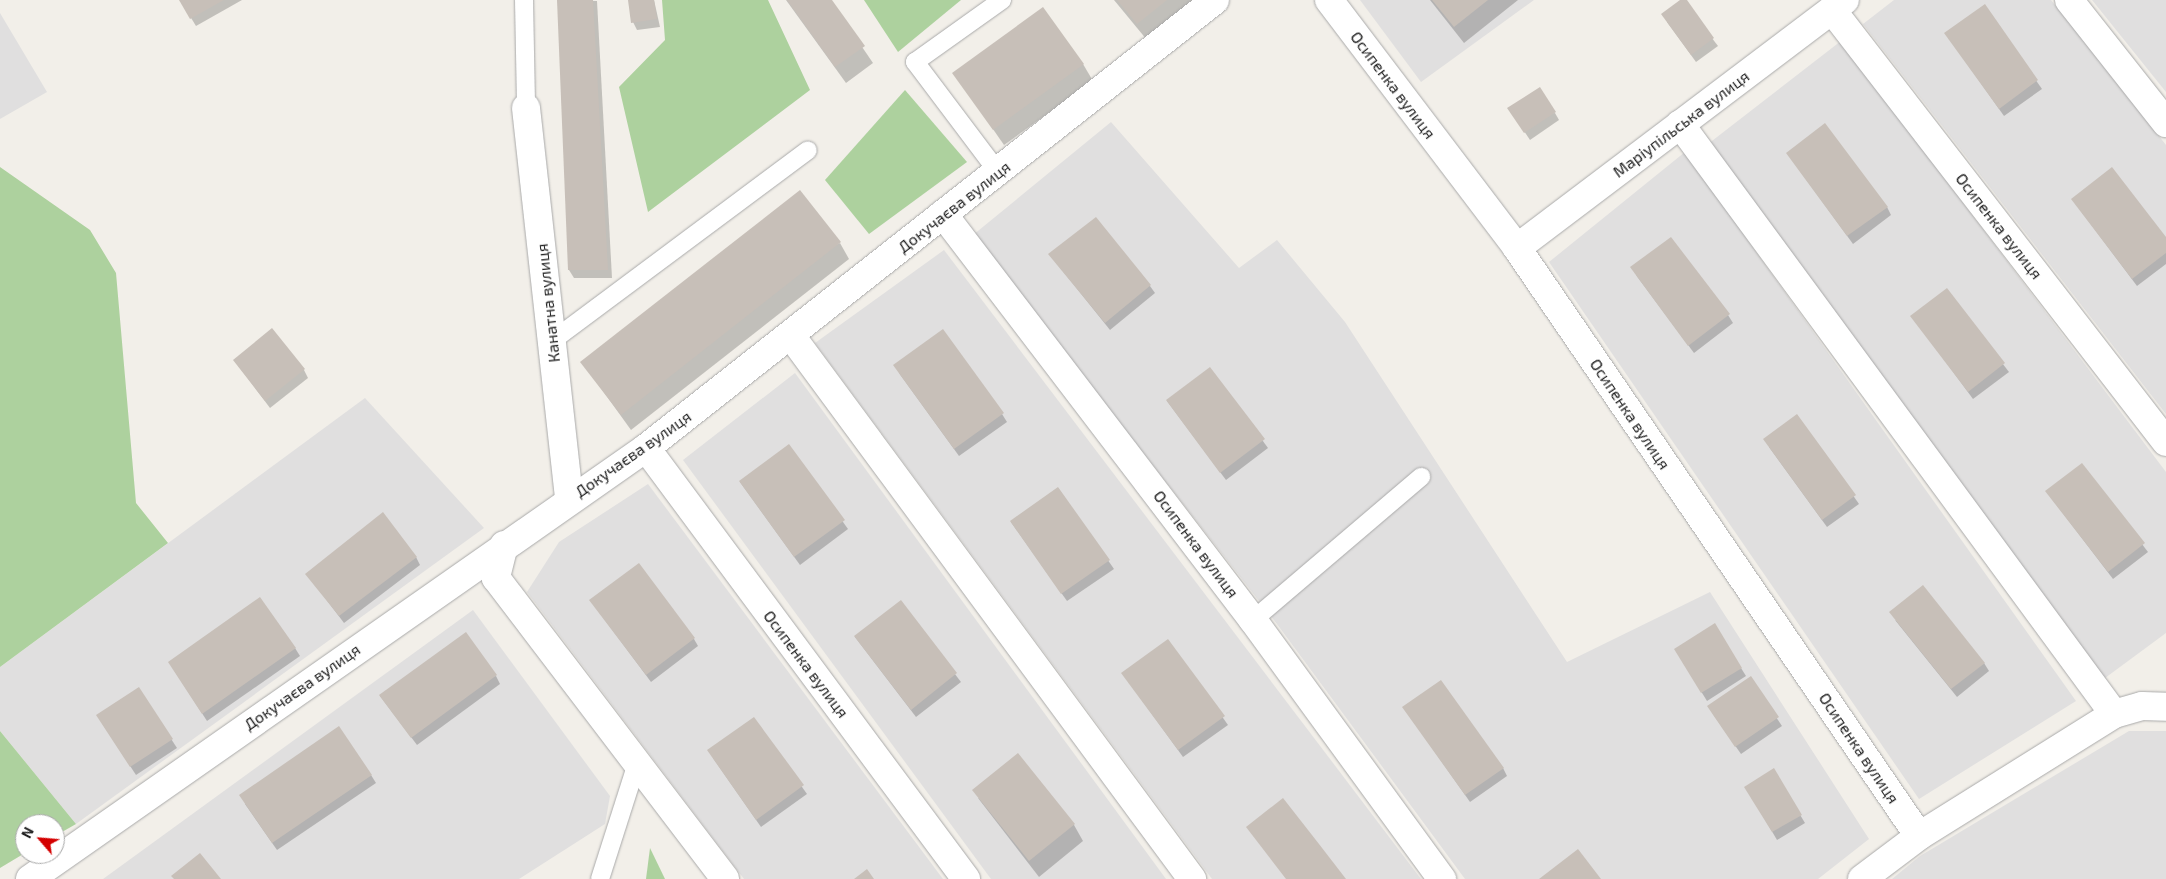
<!DOCTYPE html>
<html>
<head>
<meta charset="utf-8">
<style>
	body { margin:0 }
	#map { position:relative; width:2166px; height:879px; overflow:hidden; background:#f2efe9; font-family:"Exo 2",sans-serif }
	div>[style] { position:absolute }
	.residential>* { inset:0; background:#e0dfdf }
	.forest>* { inset:0; background:#add19e }
	.shadow>* { inset:0; background:#0003 }
	.building>* { inset:0; background:#c7bfb8 }
	.roads { filter:drop-shadow(0 0 1px #a9a9a9) drop-shadow(0 0 1px #a9a9a9) }
	.lane>* { height:18px; margin:-9px; padding:0 9px; transform-origin:9px; border-radius:9px; background:#fff }
	.street>* { height:28px; margin:-14px; padding:0 14px; transform-origin:14px; border-radius:14px; background:#fff }
	span { translate:-50% -50%; white-space:nowrap; text-align:center; line-height:1.15; -webkit-text-stroke:4.5px #fff; paint-order:stroke }
	.street-label { font-size:16px; color:#222 }
	.north { position:absolute; left:15px; top:814px; width:50px; height:50px; box-sizing:border-box; background:#fff; border:1px solid #a7a7a7; border-radius:50%; rotate:297deg; font-size:14px; font-weight:700; line-height:20px; text-align:center; color:#222 }
	.north::after { content:''; display:block; margin:auto; width:18px; height:22px; background:#d40000; clip-path:polygon(50% 0,100% 100%,50% 72%,0 100%) }
</style>
</head>
<body>
<div id="map">
	<div class="residential">
		<i style="clip-path:polygon(1360px 0,1534px 0,1421px 82px)"></i>
		<i style="clip-path:polygon(1894px 0,2051px 0,2166px 145px,2166px 414px,1863px 24px)"></i>
		<i style="clip-path:polygon(2092px 0,2166px 0,2166px 92px)"></i>
		<i style="clip-path:polygon(0 13px,47px 92px,0 119px)"></i>
		<i style="clip-path:polygon(1841px 41px,2166px 472px,2166px 633px,2101px 681px,1708px 144px)"></i>
		<i style="clip-path:polygon(1111px 122px,1239px 268px,1277px 240px,1345px 322px,1567px 662px,1710px 592px,1869px 839px,1818px 879px,1465px 879px,1277px 624px,973px 235px)"></i>
		<i style="clip-path:polygon(1685px 152px,2076px 701px,1919px 799px,1549px 262px)"></i>
		<i style="clip-path:polygon(944px 250px,1421px 879px,1212px 879px,815px 343px)"></i>
		<i style="clip-path:polygon(795px 373px,1166px 879px,991px 879px,683px 460px)"></i>
		<i style="clip-path:polygon(365px 398px,484px 528px,76px 824px,0 731px,0 667px)"></i>
		<i style="clip-path:polygon(648px 484px,943px 879px,744px 879px,527px 592px,559px 542px)"></i>
		<i style="clip-path:polygon(473px 610px,610px 796px,605px 824px,519px 879px,103px 879px)"></i>
		<i style="clip-path:polygon(2129px 731px,2166px 731px,2166px 879px,1892px 879px,1920px 856px)"></i>
	</div>
	<div class="forest">
		<i style="clip-path:polygon(662px 0,768px 0,810px 90px,648px 212px,619px 87px,665px 40px)"></i>
		<i style="clip-path:polygon(864px 0,961px 0,898px 52px)"></i>
		<i style="clip-path:polygon(905px 90px,967px 162px,869px 234px,825px 180px)"></i>
		<i style="clip-path:polygon(0 167px,90px 230px,116px 273px,136px 503px,168px 543px,0 667px)"></i>
		<i style="clip-path:polygon(0 731px,76px 824px,55px 836px,55px 824px,25px 824px,25px 853px,0 868px)"></i>
		<i style="clip-path:polygon(650px 848px,665px 879px,646px 879px)"></i>
	</div>
	<div class="shadow">
		<i style="clip-path:polygon(180px 0,242px 0,196px 26px)"></i>
		<i style="clip-path:polygon(558px 0,597px 1px,612px 278px,574px 278px,569px 270px)"></i>
		<i style="clip-path:polygon(635px 0,654px 0,660px 27px,637px 30px,633px 22px)"></i>
		<i style="clip-path:polygon(786px 0,830px 0,873px 63px,846px 83px)"></i>
		<i style="clip-path:polygon(1114px 0,1195px 0,1147px 40px)"></i>
		<i style="clip-path:polygon(1430px 0,1518px 0,1464px 43px)"></i>
		<i style="clip-path:polygon(1683px 0,1718px 46px,1696px 62px,1667px 22px)"></i>
		<i style="clip-path:polygon(1984px 6px,2042px 89px,2004px 116px,1946px 34px)"></i>
		<i style="clip-path:polygon(1083px 64px,1093px 81px,1004px 145px,954px 73px)"></i>
		<i style="clip-path:polygon(1555px 113px,1559px 120px,1530px 140px,1514px 116px)"></i>
		<i style="clip-path:polygon(1787px 153px,1887px 207px,1891px 215px,1853px 244px)"></i>
		<i style="clip-path:polygon(2072px 199px,2166px 239px,2166px 264px,2137px 286px)"></i>
		<i style="clip-path:polygon(840px 243px,849px 259px,631px 430px,582px 362px)"></i>
		<i style="clip-path:polygon(1050px 255px,1150px 286px,1155px 293px,1110px 330px)"></i>
		<i style="clip-path:polygon(1636px 275px,1728px 315px,1733px 323px,1694px 353px)"></i>
		<i style="clip-path:polygon(1946px 290px,2009px 372px,1973px 399px,1912px 316px)"></i>
		<i style="clip-path:polygon(234px 360px,304px 370px,308px 378px,270px 408px)"></i>
		<i style="clip-path:polygon(1210px 369px,1268px 448px,1226px 480px,1167px 401px)"></i>
		<i style="clip-path:polygon(899px 373px,1002px 414px,1007px 422px,959px 456px)"></i>
		<i style="clip-path:polygon(1797px 415px,1859px 504px,1827px 527px,1769px 447px)"></i>
		<i style="clip-path:polygon(789px 446px,848px 529px,800px 565px,740px 482px)"></i>
		<i style="clip-path:polygon(2082px 465px,2148px 552px,2113px 579px,2052px 499px)"></i>
		<i style="clip-path:polygon(1058px 488px,1114px 569px,1067px 601px,1011px 522px)"></i>
		<i style="clip-path:polygon(416px 557px,420px 565px,344px 623px,307px 574px)"></i>
		<i style="clip-path:polygon(900px 602px,961px 682px,916px 717px,855px 637px)"></i>
		<i style="clip-path:polygon(596px 608px,694px 639px,698px 646px,651px 682px)"></i>
		<i style="clip-path:polygon(1895px 620px,1984px 663px,1989px 671px,1957px 697px)"></i>
		<i style="clip-path:polygon(1168px 640px,1228px 725px,1183px 757px,1128px 681px)"></i>
		<i style="clip-path:polygon(295px 648px,300px 656px,207px 721px,174px 670px)"></i>
		<i style="clip-path:polygon(1680px 657px,1741px 668px,1746px 676px,1707px 701px)"></i>
		<i style="clip-path:polygon(496px 676px,500px 684px,417px 745px,380px 696px)"></i>
		<i style="clip-path:polygon(1750px 678px,1782px 726px,1741px 754px,1713px 714px)"></i>
		<i style="clip-path:polygon(138px 688px,177px 748px,136px 775px,102px 723px)"></i>
		<i style="clip-path:polygon(1404px 708px,1503px 768px,1507px 776px,1470px 802px)"></i>
		<i style="clip-path:polygon(754px 719px,807px 794px,761px 827px,713px 758px)"></i>
		<i style="clip-path:polygon(1773px 770px,1805px 823px,1777px 840px,1746px 787px)"></i>
		<i style="clip-path:polygon(371px 775px,376px 783px,277px 850px,245px 804px)"></i>
		<i style="clip-path:polygon(978px 798px,1074px 825px,1083px 841px,1039px 877px)"></i>
	</div>
	<div class="building">
		<i style="clip-path:polygon(179px 0,224px 0,190px 19px)"></i>
		<i style="clip-path:polygon(557px 0,593px 0,608px 270px,568px 270px)"></i>
		<i style="clip-path:polygon(628px 0,654px 0,657px 19px,631px 23px)"></i>
		<i style="clip-path:polygon(787px 0,832px 0,865px 46px,835px 67px)"></i>
		<i style="clip-path:polygon(1117px 0,1167px 0,1137px 24px)"></i>
		<i style="clip-path:polygon(1432px 0,1488px 0,1454px 27px)"></i>
		<i style="clip-path:polygon(1680px 0,1687px 0,1714px 38px,1691px 55px,1661px 14px)"></i>
		<i style="clip-path:polygon(1985px 4px,2038px 80px,1999px 109px,1944px 33px)"></i>
		<i style="clip-path:polygon(1043px 7px,1084px 64px,993px 130px,952px 73px)"></i>
		<i style="clip-path:polygon(1540px 87px,1556px 112px,1524px 133px,1507px 108px)"></i>
		<i style="clip-path:polygon(1825px 123px,1888px 207px,1847px 236px,1786px 153px)"></i>
		<i style="clip-path:polygon(2112px 167px,2166px 237px,2166px 253px,2132px 279px,2071px 199px)"></i>
		<i style="clip-path:polygon(800px 190px,841px 242px,621px 415px,580px 362px)"></i>
		<i style="clip-path:polygon(1096px 217px,1151px 285px,1105px 323px,1048px 254px)"></i>
		<i style="clip-path:polygon(1671px 237px,1730px 314px,1688px 346px,1630px 267px)"></i>
		<i style="clip-path:polygon(1947px 288px,2005px 363px,1968px 392px,1910px 316px)"></i>
		<i style="clip-path:polygon(272px 328px,305px 369px,265px 401px,233px 360px)"></i>
		<i style="clip-path:polygon(943px 329px,1004px 413px,954px 449px,893px 365px)"></i>
		<i style="clip-path:polygon(1210px 367px,1265px 439px,1220px 473px,1166px 400px)"></i>
		<i style="clip-path:polygon(1797px 414px,1856px 495px,1822px 520px,1763px 439px)"></i>
		<i style="clip-path:polygon(789px 444px,845px 520px,794px 557px,739px 481px)"></i>
		<i style="clip-path:polygon(2082px 463px,2145px 543px,2108px 572px,2045px 491px)"></i>
		<i style="clip-path:polygon(1058px 487px,1110px 560px,1061px 594px,1010px 521px)"></i>
		<i style="clip-path:polygon(383px 512px,417px 557px,339px 616px,305px 574px)"></i>
		<i style="clip-path:polygon(639px 563px,695px 638px,646px 675px,589px 600px)"></i>
		<i style="clip-path:polygon(1923px 585px,1985px 663px,1951px 689px,1889px 612px)"></i>
		<i style="clip-path:polygon(260px 597px,296px 648px,202px 714px,168px 662px)"></i>
		<i style="clip-path:polygon(901px 600px,957px 673px,911px 710px,854px 636px)"></i>
		<i style="clip-path:polygon(1715px 623px,1742px 668px,1701px 693px,1674px 649px)"></i>
		<i style="clip-path:polygon(466px 632px,497px 675px,411px 738px,379px 695px)"></i>
		<i style="clip-path:polygon(1168px 639px,1225px 716px,1178px 750px,1121px 673px)"></i>
		<i style="clip-path:polygon(1751px 676px,1779px 717px,1735px 747px,1707px 706px)"></i>
		<i style="clip-path:polygon(1441px 680px,1504px 768px,1465px 795px,1402px 707px)"></i>
		<i style="clip-path:polygon(139px 687px,173px 739px,130px 767px,96px 715px)"></i>
		<i style="clip-path:polygon(754px 717px,804px 785px,756px 820px,707px 750px)"></i>
		<i style="clip-path:polygon(339px 726px,372px 775px,272px 843px,239px 795px)"></i>
		<i style="clip-path:polygon(1018px 753px,1075px 824px,1029px 861px,972px 790px)"></i>
		<i style="clip-path:polygon(1774px 768px,1802px 815px,1772px 832px,1744px 787px)"></i>
		<i style="clip-path:polygon(1283px 798px,1319px 844px,1346px 879px,1286px 879px,1246px 827px)"></i>
		<i style="clip-path:polygon(1578px 849px,1601px 879px,1539px 879px)"></i>
		<i style="clip-path:polygon(200px 853px,221px 879px,174px 879px,171px 876px)"></i>
		<i style="clip-path:polygon(867px 869px,874px 879px,854px 879px)"></i>
	</div>
	<div class="roads">
		<div class="lane">
			<i style="left:524px;top:0;width:108px;rotate:88.9deg"></i>
			<i style="left:998px;top:172px;width:138px;rotate:-127deg"></i>
			<i style="left:915px;top:62px;width:107px;rotate:-35.5deg"></i>
			<i style="left:552px;top:341px;width:319px;rotate:-36.7deg"></i>
			<i style="left:1253px;top:620px;width:221px;rotate:-40.4deg"></i>
			<i style="left:600px;top:879px;width:122px;rotate:-72.3deg"></i>
		</div>
		<div class="street">
			<i style="left:1329px;top:0;width:311px;rotate:52.8deg"></i>
			<i style="left:1517px;top:248px;width:712px;rotate:55.64deg"></i>
			<i style="left:2069px;top:0;width:157px;rotate:51.7deg"></i>
			<i style="left:1832px;top:10px;width:546px;rotate:52.29deg"></i>
			<i style="left:526px;top:108px;width:393px;rotate:83.7deg"></i>
			<i style="left:1680px;top:124px;width:732px;rotate:53.66deg"></i>
			<i style="left:943px;top:214px;width:511px;rotate:52.64deg"></i>
			<i style="left:1253px;top:620px;width:321px;rotate:53.9deg"></i>
			<i style="left:1517px;top:248px;width:411px;rotate:-37.1deg"></i>
			<i style="left:792px;top:337px;width:674px;rotate:53.57deg"></i>
			<i style="left:646px;top:448px;width:537px;rotate:53.41deg"></i>
			<i style="left:504px;top:545px;width:34px;rotate:104deg"></i>
			<i style="left:496px;top:578px;width:378px;rotate:52.7deg"></i>
			<i style="left:30px;top:879px;width:752px;rotate:-34.98deg"></i>
			<i style="left:646px;top:448px;width:724px;rotate:-38.21deg"></i>
			<i style="left:1862px;top:879px;width:71px;rotate:-37deg"></i>
			<i style="left:1919px;top:836px;width:230px;rotate:-32deg"></i>
			<i style="left:2114px;top:714px;width:29px;rotate:-16deg"></i>
			<i style="left:2142px;top:706px;width:24px;rotate:2deg"></i>
		</div>
	</div>
	<div class="street-label">
		<span style="left:1393px;top:85px;rotate:53deg">Осипенка вулиця</span>
		<span style="left:1681px;top:124px;rotate:-37deg">Маріупільська вулиця</span>
		<span style="left:954px;top:207px;rotate:-38deg">Докучаєва вулиця</span>
		<span style="left:1999px;top:226px;rotate:52deg">Осипенка вулиця</span>
		<span style="left:548px;top:303px;rotate:-96deg">Канатна вулиця</span>
		<span style="left:1630px;top:414px;rotate:56deg">Осипенка вулиця</span>
		<span style="left:633px;top:454px;rotate:-35deg">Докучаєва вулиця</span>
		<span style="left:1196px;top:544px;rotate:53deg">Осипенка вулиця</span>
		<span style="left:806px;top:664px;rotate:53deg">Осипенка вулиця</span>
		<span style="left:302px;top:687px;rotate:-35deg">Докучаєва вулиця</span>
		<span style="left:1859px;top:748px;rotate:56deg">Осипенка вулиця</span>
	</div>
	<div class="north">N</div>
</div>
</body>
</html>
